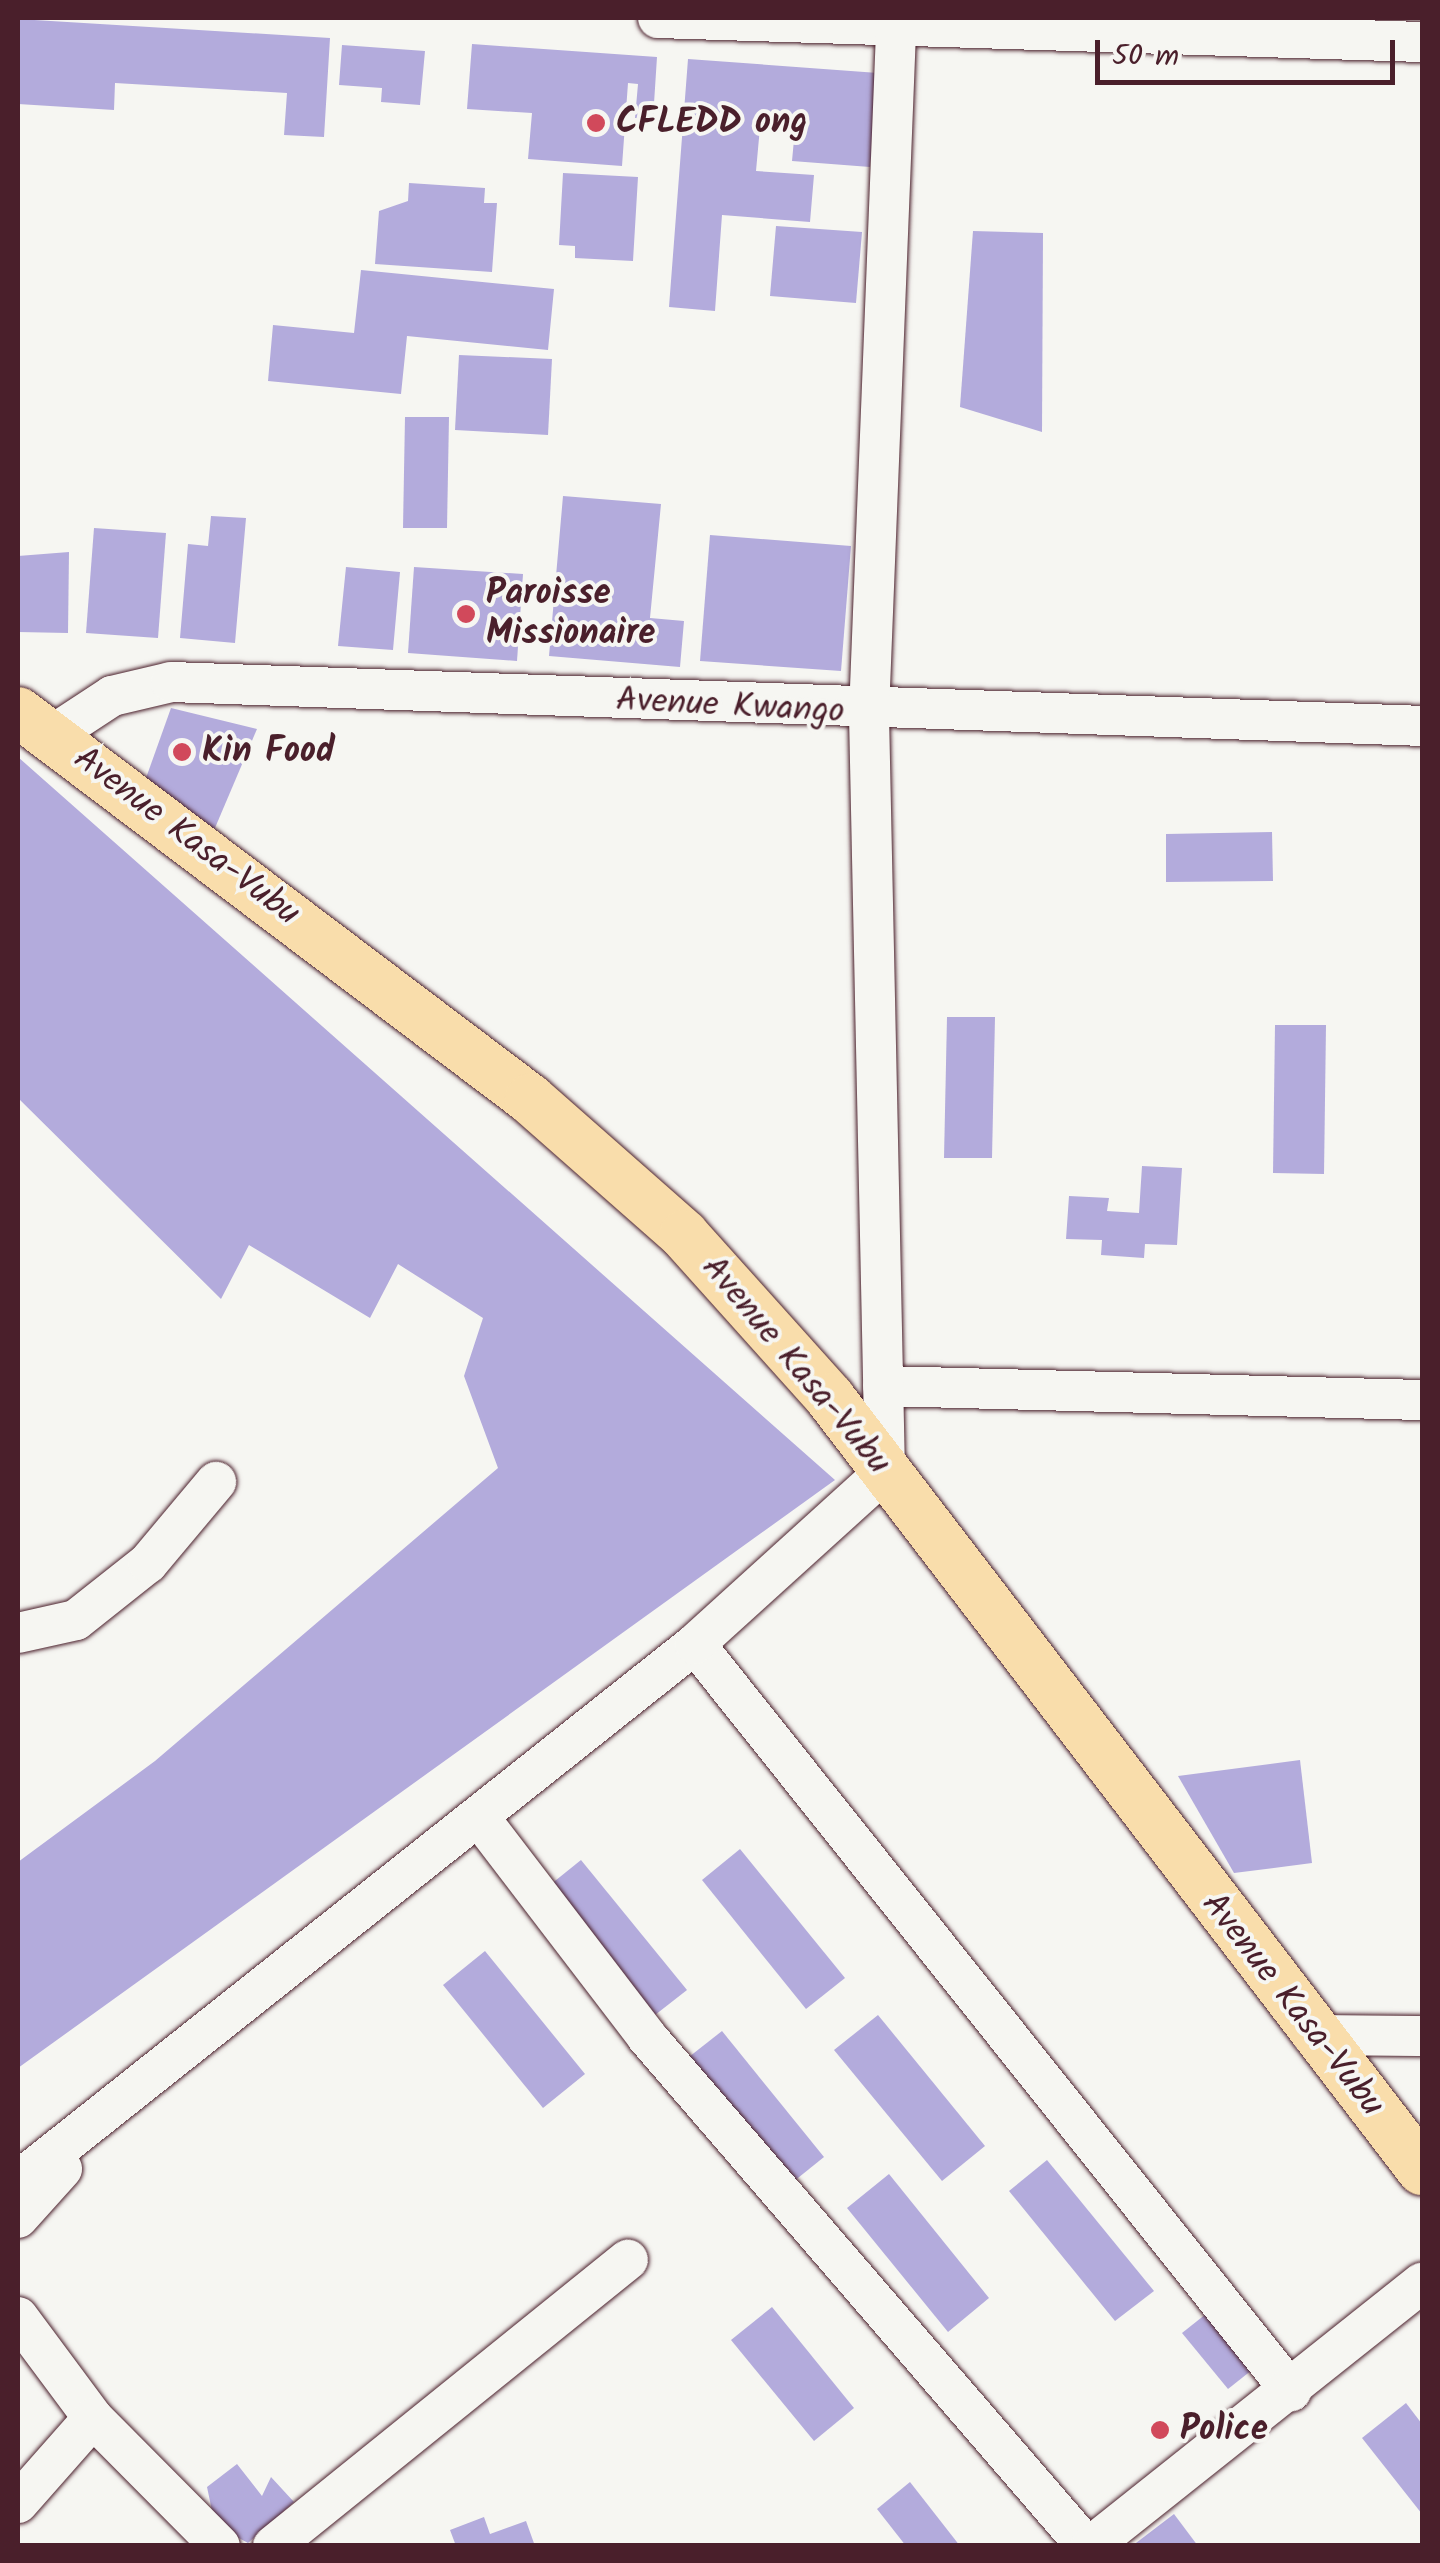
<!DOCTYPE html>
<html>
<head>
<meta charset="utf-8">
<style>
	body { margin:0 }
	#map { position:relative; width:1440px; height:2563px; overflow:hidden; background:#f6f6f2; font-family:Kalam,sans-serif }
	div>[style] { position:absolute }
	.building>* { inset:0; background:#b3abdc }
	.roads { filter:drop-shadow(0 0 2px #4a1f2b) drop-shadow(0 0 2px #4a1f2b) }
	.minor>* { height:40px; margin:-20px; padding:0 20px; transform-origin:20px; border-radius:20px; background:#f6f6f2 }
	.major>* { height:50px; margin:-25px; padding:0 25px; transform-origin:25px; border-radius:25px; background:#f9ddab }
	.dots>* { width:28px; height:28px; translate:-50% -50%; box-sizing:border-box; border:5px solid #f6f6f2; border-radius:50% }
	span { translate:-50% -50%; white-space:nowrap; text-align:center; line-height:1.15; -webkit-text-stroke:8px #f6f6f2; paint-order:stroke }
	.poi-label { font-size:35px; color:#4a1f2b; font-weight:700 }
	.left { translate:0 -50%; text-align:left }
	.street-label { font-size:35px; color:#4a1f2b }
	.frame { position:absolute; inset:0; border:20px solid #4a1f2b; pointer-events:none }
	.scale { position:absolute; left:1095px; top:40px; width:300px; height:45px; box-sizing:border-box; border:5px solid #4a1f2b; border-top:0; padding-left:12px; font-size:30px; line-height:35px; white-space:nowrap; color:#4a1f2b; -webkit-text-stroke:8px #f6f6f2; paint-order:stroke }
</style>
</head>
<body>
<div id="map">
	<div class="building">
		<i style="clip-path:polygon(18px 19px,330px 38px,324px 137px,284px 135px,287px 93px,115px 83px,114px 110px,18px 104px)"></i>
		<i style="clip-path:polygon(472px 44px,657px 57px,653px 119px,635px 118px,638px 84px,628px 83px,622px 166px,528px 159px,532px 113px,467px 109px)"></i>
		<i style="clip-path:polygon(342px 45px,425px 51px,420px 105px,381px 102px,382px 88px,339px 85px)"></i>
		<i style="clip-path:polygon(688px 59px,878px 73px,870px 167px,792px 161px,796px 118px,761px 116px,756px 171px,814px 175px,810px 222px,722px 215px,715px 311px,669px 307px)"></i>
		<i style="clip-path:polygon(563px 173px,638px 177px,633px 261px,575px 258px,575px 246px,559px 245px)"></i>
		<i style="clip-path:polygon(409px 183px,485px 188px,484px 203px,497px 203px,492px 272px,375px 264px,379px 211px,408px 201px)"></i>
		<i style="clip-path:polygon(776px 226px,862px 232px,856px 303px,770px 296px)"></i>
		<i style="clip-path:polygon(973px 231px,1043px 233px,1042px 432px,960px 407px)"></i>
		<i style="clip-path:polygon(361px 270px,554px 289px,548px 350px,407px 336px,401px 394px,268px 381px,273px 325px,354px 333px)"></i>
		<i style="clip-path:polygon(459px 355px,552px 359px,548px 435px,455px 430px)"></i>
		<i style="clip-path:polygon(405px 417px,449px 417px,447px 528px,403px 528px)"></i>
		<i style="clip-path:polygon(563px 496px,661px 504px,650px 618px,684px 621px,680px 667px,549px 656px)"></i>
		<i style="clip-path:polygon(211px 516px,246px 518px,235px 643px,180px 638px,188px 544px,208px 546px)"></i>
		<i style="clip-path:polygon(94px 528px,166px 533px,158px 638px,86px 633px)"></i>
		<i style="clip-path:polygon(710px 535px,851px 546px,841px 671px,700px 661px)"></i>
		<i style="clip-path:polygon(69px 552px,68px 633px,18px 632px,18px 556px)"></i>
		<i style="clip-path:polygon(346px 567px,400px 572px,393px 650px,338px 646px)"></i>
		<i style="clip-path:polygon(414px 567px,523px 574px,517px 661px,408px 653px)"></i>
		<i style="clip-path:polygon(171px 708px,257px 729px,212px 835px,146px 778px)"></i>
		<i style="clip-path:polygon(18px 757px,835px 1480px,18px 2068px,18px 1862px,155px 1761px,498px 1468px,464px 1376px,483px 1318px,398px 1264px,370px 1318px,249px 1245px,221px 1299px,18px 1098px)"></i>
		<i style="clip-path:polygon(1272px 832px,1273px 881px,1166px 882px,1166px 834px)"></i>
		<i style="clip-path:polygon(947px 1017px,995px 1017px,992px 1158px,944px 1158px)"></i>
		<i style="clip-path:polygon(1275px 1025px,1326px 1025px,1324px 1174px,1273px 1173px)"></i>
		<i style="clip-path:polygon(1142px 1166px,1182px 1168px,1177px 1245px,1145px 1244px,1144px 1258px,1101px 1255px,1102px 1240px,1066px 1239px,1069px 1196px,1109px 1198px,1107px 1211px,1139px 1213px)"></i>
		<i style="clip-path:polygon(1300px 1760px,1312px 1863px,1234px 1873px,1178px 1776px)"></i>
		<i style="clip-path:polygon(740px 1849px,845px 1978px,806px 2009px,702px 1880px)"></i>
		<i style="clip-path:polygon(581px 1860px,687px 1990px,646px 2022px,540px 1893px)"></i>
		<i style="clip-path:polygon(485px 1951px,585px 2074px,543px 2108px,443px 1985px)"></i>
		<i style="clip-path:polygon(878px 2015px,985px 2146px,942px 2181px,834px 2050px)"></i>
		<i style="clip-path:polygon(722px 2031px,824px 2157px,783px 2190px,680px 2064px)"></i>
		<i style="clip-path:polygon(1047px 2160px,1154px 2291px,1115px 2321px,1009px 2191px)"></i>
		<i style="clip-path:polygon(889px 2174px,989px 2298px,948px 2332px,847px 2208px)"></i>
		<i style="clip-path:polygon(772px 2307px,854px 2408px,814px 2441px,731px 2340px)"></i>
		<i style="clip-path:polygon(1211px 2310px,1257px 2366px,1228px 2389px,1182px 2333px)"></i>
		<i style="clip-path:polygon(1406px 2403px,1422px 2424px,1422px 2514px,1362px 2438px)"></i>
		<i style="clip-path:polygon(237px 2464px,262px 2496px,271px 2477px,294px 2502px,248px 2543px,215px 2525px,207px 2487px)"></i>
		<i style="clip-path:polygon(910px 2482px,960px 2546px,906px 2546px,877px 2509px)"></i>
		<i style="clip-path:polygon(1174px 2514px,1198px 2546px,1132px 2546px)"></i>
		<i style="clip-path:polygon(484px 2517px,490px 2534px,526px 2521px,535px 2546px,456px 2546px,450px 2530px)"></i>
	</div>
	<div class="roads">
		<div class="minor">
			<i style="left:658px;top:18px;width:764px;rotate:1.8deg"></i>
			<i style="left:51px;top:736px;width:73px;rotate:-33.3deg"></i>
			<i style="left:112px;top:696px;width:61px;rotate:-13.3deg"></i>
			<i style="left:171px;top:682px;width:1252px;rotate:2.01deg"></i>
			<i style="left:883px;top:1386px;width:539px;rotate:1.49deg"></i>
			<i style="left:18px;top:1633px;width:59px;rotate:-12.6deg"></i>
			<i style="left:76px;top:1620px;width:92px;rotate:-38.4deg"></i>
			<i style="left:148px;top:1563px;width:106px;rotate:-50deg"></i>
			<i style="left:695px;top:1644px;width:956px;rotate:51.42deg"></i>
			<i style="left:479px;top:1817px;width:277px;rotate:52.6deg"></i>
			<i style="left:647px;top:2037px;width:672px;rotate:49.22deg"></i>
			<i style="left:1312px;top:2035px;width:110px;rotate:0.5deg"></i>
			<i style="left:18px;top:2181px;width:864px;rotate:-38.42deg"></i>
			<i style="left:695px;top:1644px;width:256px;rotate:-42.2deg"></i>
			<i style="left:885px;top:1472px;width:759px;rotate:-91.21deg"></i>
			<i style="left:869px;top:713px;width:682px;rotate:-87.73deg"></i>
			<i style="left:18px;top:2218px;width:66px;rotate:-48.1deg"></i>
			<i style="left:18px;top:2317px;width:126px;rotate:53.4deg"></i>
			<i style="left:93px;top:2418px;width:180px;rotate:45.2deg"></i>
			<i style="left:18px;top:2503px;width:113px;rotate:-48.6deg"></i>
			<i style="left:273px;top:2546px;width:456px;rotate:-38.9deg"></i>
			<i style="left:1091px;top:2546px;width:423px;rotate:-38.5deg"></i>
		</div>
		<div class="major">
			<i style="left:18px;top:712px;width:642px;rotate:37.08deg"></i>
			<i style="left:530px;top:1099px;width:205px;rotate:41.4deg"></i>
			<i style="left:684px;top:1235px;width:219px;rotate:48.1deg"></i>
			<i style="left:830px;top:1398px;width:973px;rotate:52.52deg"></i>
		</div>
	</div>
	<div class="dots">
		<i style="left:596px;top:123px;background:#d1495b"></i>
		<i style="left:466px;top:614px;background:#d1495b"></i>
		<i style="left:182px;top:752px;background:#d1495b"></i>
		<i style="left:1160px;top:2430px;background:#d1495b"></i>
	</div>
	<div class="poi-label">
		<span class="left" style="left:616px;top:123px">CFLEDD ong</span>
		<span class="left" style="left:486px;top:614px">Paroisse<br>Missionaire</span>
		<span class="left" style="left:202px;top:752px">Kin Food</span>
		<span class="left" style="left:1180px;top:2430px">Police</span>
	</div>
	<div class="street-label">
		<span style="left:730px;top:707px;rotate:3deg">Avenue Kwango</span>
		<span style="left:186px;top:837px;rotate:37deg">Avenue Kasa-Vubu</span>
		<span style="left:795px;top:1366px;rotate:50deg">Avenue Kasa-Vubu</span>
		<span style="left:1292px;top:2005px;rotate:52deg">Avenue Kasa-Vubu</span>
	</div>
	<div class="frame"></div>
	<div class="scale">50 m</div>
</div>
</body>
</html>
